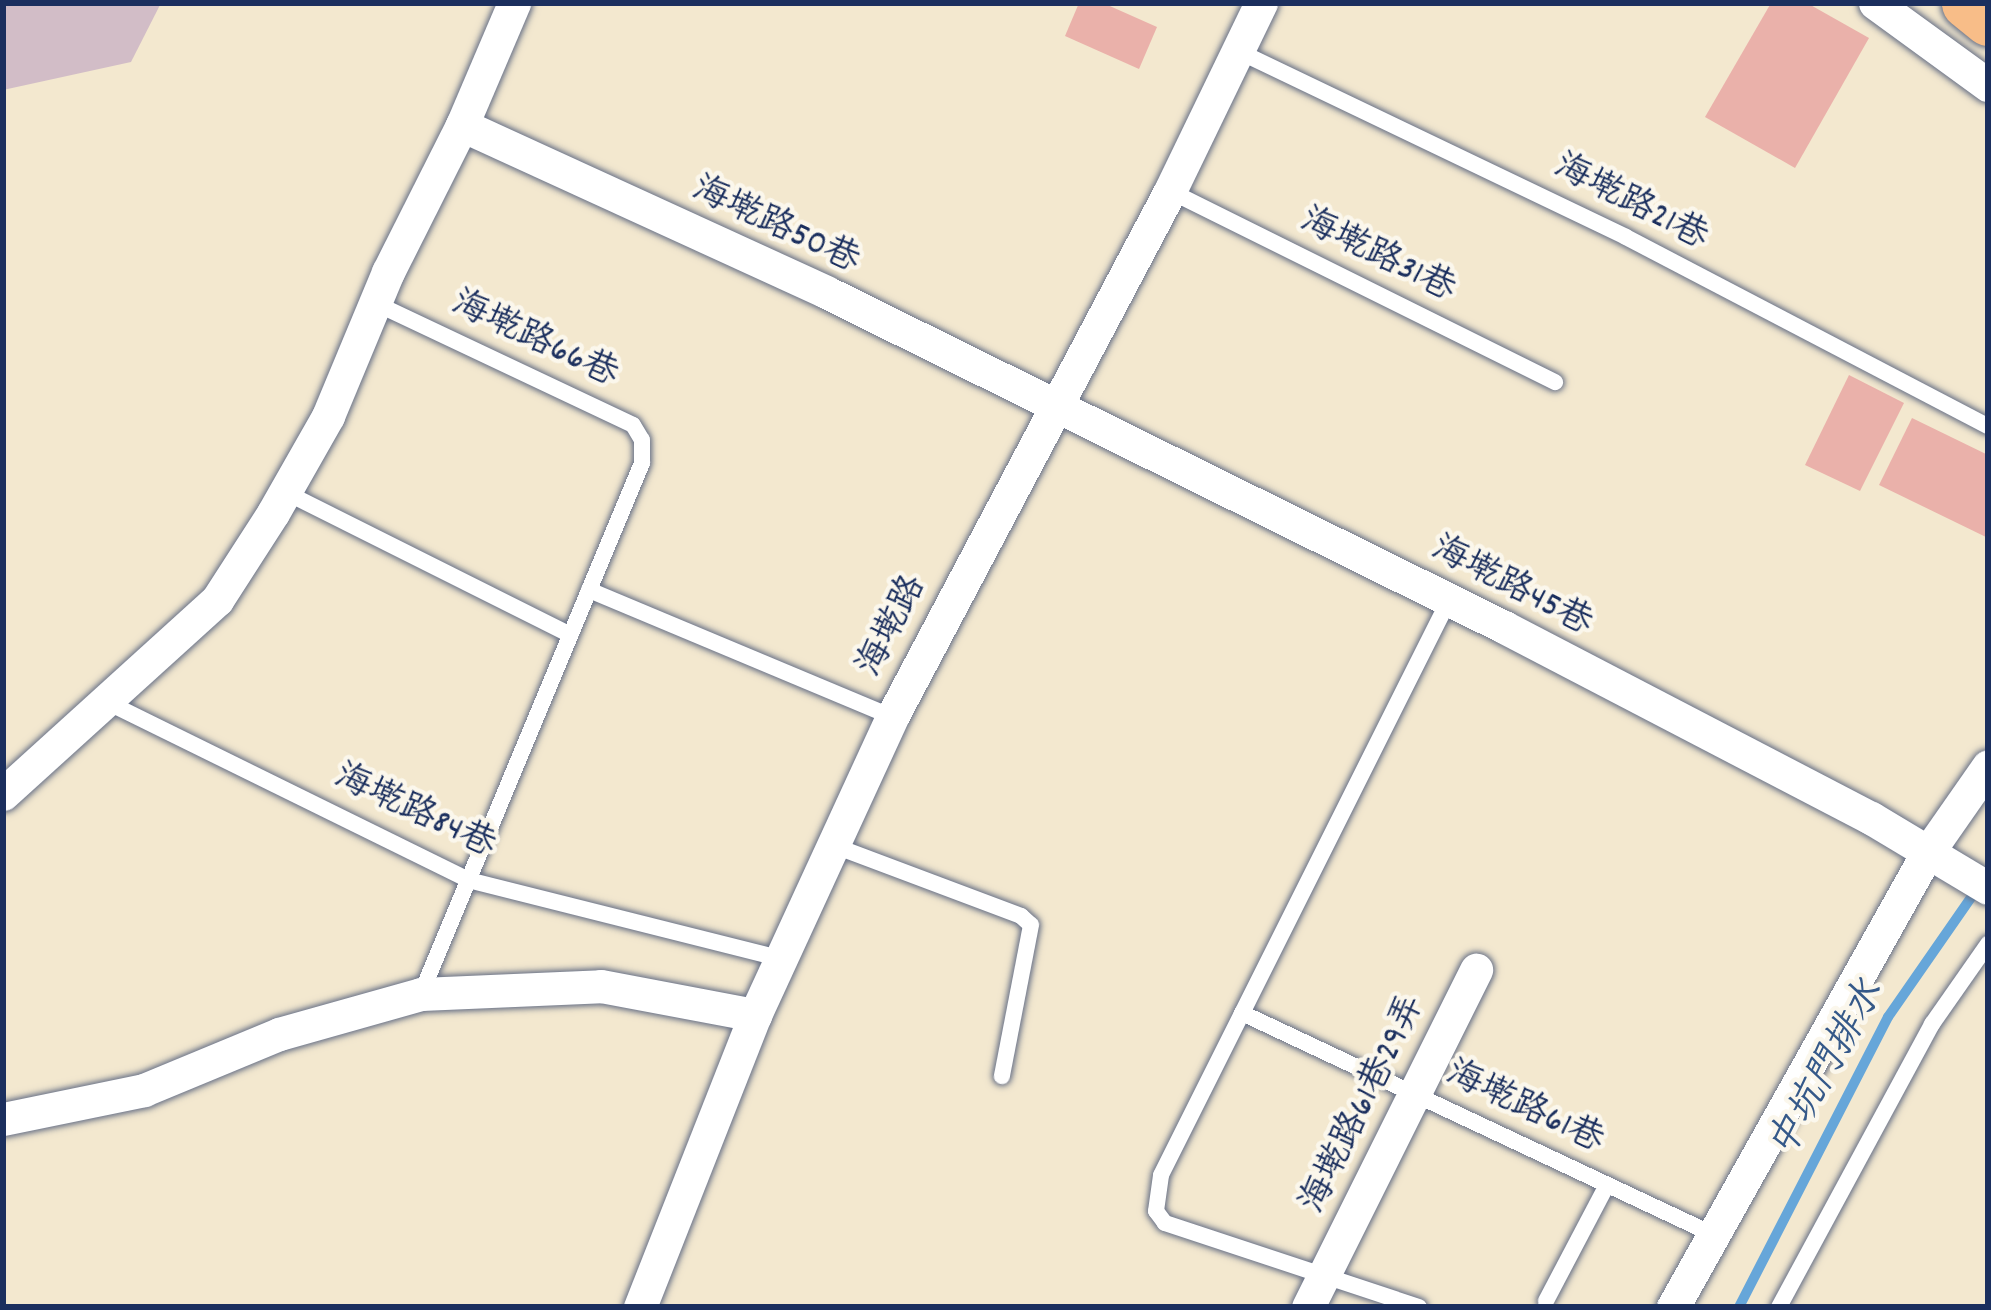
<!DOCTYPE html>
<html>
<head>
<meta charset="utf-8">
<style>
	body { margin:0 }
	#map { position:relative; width:1991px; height:1310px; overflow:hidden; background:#f3e8cf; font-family:Dekko,"LXGW WenKai TC",sans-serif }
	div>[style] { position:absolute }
	.industrial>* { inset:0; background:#d2bdc7 }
	.stream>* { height:10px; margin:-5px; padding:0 5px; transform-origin:5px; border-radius:5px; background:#66a6d9 }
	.building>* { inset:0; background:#eab1aa }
	.roads { filter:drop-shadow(0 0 3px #677086) drop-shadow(0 0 3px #677086) }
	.lane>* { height:16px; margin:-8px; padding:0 8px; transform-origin:8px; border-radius:8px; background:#fff }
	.street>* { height:33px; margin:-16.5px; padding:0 16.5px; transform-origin:16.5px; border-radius:16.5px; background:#fff }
	.primary>* { height:51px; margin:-25.5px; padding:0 25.5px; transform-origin:25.5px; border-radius:25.5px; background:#f8bd88 }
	span { translate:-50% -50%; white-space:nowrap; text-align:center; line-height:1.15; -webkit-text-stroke:9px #fbf7ec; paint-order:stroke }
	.street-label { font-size:36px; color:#1b2f5e }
	.water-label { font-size:39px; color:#355989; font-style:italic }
	.frame { position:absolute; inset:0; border:6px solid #1b2f5e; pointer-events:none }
</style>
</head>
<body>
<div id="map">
	<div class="industrial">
		<i style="clip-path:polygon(3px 3px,161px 3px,131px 62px,3px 90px)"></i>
	</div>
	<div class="stream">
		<i style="left:1739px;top:1307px;width:326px;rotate:-62.8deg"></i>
		<i style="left:1888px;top:1017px;width:160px;rotate:-55.2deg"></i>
	</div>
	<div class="building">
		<i style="clip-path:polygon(1079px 3px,1103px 3px,1157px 27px,1139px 69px,1065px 36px)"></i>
		<i style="clip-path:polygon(1771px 3px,1807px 3px,1869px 38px,1795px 168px,1705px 117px)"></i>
		<i style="clip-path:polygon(1849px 375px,1904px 403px,1860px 491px,1805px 465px)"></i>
		<i style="clip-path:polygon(1912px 418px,1988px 455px,1988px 538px,1879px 485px)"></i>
	</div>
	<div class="roads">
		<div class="lane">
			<i style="left:1238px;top:51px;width:430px;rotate:25.6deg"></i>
			<i style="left:1626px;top:237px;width:408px;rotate:27.6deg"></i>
			<i style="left:1170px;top:191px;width:430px;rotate:26.4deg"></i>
			<i style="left:375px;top:303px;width:285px;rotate:25.3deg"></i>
			<i style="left:633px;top:425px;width:17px;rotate:59deg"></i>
			<i style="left:642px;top:440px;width:23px;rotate:90deg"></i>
			<i style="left:642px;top:463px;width:575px;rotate:112.6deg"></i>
			<i style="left:285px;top:492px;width:319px;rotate:26.6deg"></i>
			<i style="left:589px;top:590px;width:329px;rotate:22.7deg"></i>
			<i style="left:105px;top:701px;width:405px;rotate:26.2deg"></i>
			<i style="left:468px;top:880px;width:324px;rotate:14.1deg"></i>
			<i style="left:835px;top:846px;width:199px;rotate:20.6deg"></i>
			<i style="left:1021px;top:916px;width:13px;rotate:42deg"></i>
			<i style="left:1031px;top:925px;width:154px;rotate:100.9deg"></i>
			<i style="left:1242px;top:1013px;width:519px;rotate:25.18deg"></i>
			<i style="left:1546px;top:1301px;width:131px;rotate:-62.3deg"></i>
			<i style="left:1419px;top:1307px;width:268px;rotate:-161.7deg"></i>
			<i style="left:1165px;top:1223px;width:15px;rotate:-127deg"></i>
			<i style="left:1156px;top:1211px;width:36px;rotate:-82deg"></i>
			<i style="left:1161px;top:1175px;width:643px;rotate:-63.4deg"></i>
			<i style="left:1779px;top:1307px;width:322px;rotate:-61.6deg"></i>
			<i style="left:1932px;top:1024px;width:98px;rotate:-55deg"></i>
		</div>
		<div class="street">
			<i style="left:1875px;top:3px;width:140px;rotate:36deg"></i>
			<i style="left:462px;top:125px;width:400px;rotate:24.6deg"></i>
			<i style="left:826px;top:292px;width:756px;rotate:26.29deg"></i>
			<i style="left:1504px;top:627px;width:414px;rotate:27.5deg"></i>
			<i style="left:1871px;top:818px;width:136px;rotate:30.9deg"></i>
			<i style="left:3px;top:794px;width:289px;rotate:-42.2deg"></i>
			<i style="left:217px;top:600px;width:103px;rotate:-57.2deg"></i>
			<i style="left:273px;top:513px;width:112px;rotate:-60.4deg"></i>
			<i style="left:328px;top:416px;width:156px;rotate:-67.4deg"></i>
			<i style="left:388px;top:272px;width:165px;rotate:-63.3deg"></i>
			<i style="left:462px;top:125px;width:133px;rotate:-66.9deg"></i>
			<i style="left:3px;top:1119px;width:144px;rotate:-11.6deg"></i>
			<i style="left:144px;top:1090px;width:146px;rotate:-22.5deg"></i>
			<i style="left:279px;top:1034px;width:148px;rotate:-15.7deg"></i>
			<i style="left:421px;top:994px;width:180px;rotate:-2.5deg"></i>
			<i style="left:601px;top:986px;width:157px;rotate:10.7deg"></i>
			<i style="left:640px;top:1307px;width:314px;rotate:-68.5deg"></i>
			<i style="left:755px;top:1015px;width:328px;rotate:-65.3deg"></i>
			<i style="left:892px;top:717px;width:595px;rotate:-62.14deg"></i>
			<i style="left:1170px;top:191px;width:209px;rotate:-64.2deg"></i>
			<i style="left:1308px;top:1307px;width:377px;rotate:-63.5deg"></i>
			<i style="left:1673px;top:1307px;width:518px;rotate:-60.76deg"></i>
			<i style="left:1926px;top:855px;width:108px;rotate:-55.1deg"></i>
		</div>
		<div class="primary">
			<i style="left:1967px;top:3px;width:27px;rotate:39deg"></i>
		</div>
	</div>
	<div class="street-label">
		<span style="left:1630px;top:204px;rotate:27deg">海墘路21巷</span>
		<span style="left:775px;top:227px;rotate:25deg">海墘路50巷</span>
		<span style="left:1377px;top:257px;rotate:26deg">海墘路31巷</span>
		<span style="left:534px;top:341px;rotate:25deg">海墘路66巷</span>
		<span style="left:1511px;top:588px;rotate:27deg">海墘路45巷</span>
		<span style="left:894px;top:627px;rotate:-63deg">海墘路</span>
		<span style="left:414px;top:813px;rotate:25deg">海墘路84巷</span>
		<span style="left:1365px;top:1105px;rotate:-64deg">海墘路61巷29弄</span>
		<span style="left:1524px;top:1109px;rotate:25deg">海墘路61巷</span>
	</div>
	<div class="water-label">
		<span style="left:1829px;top:1071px;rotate:-61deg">中坑門排水</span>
	</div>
	<div class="frame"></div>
</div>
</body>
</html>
